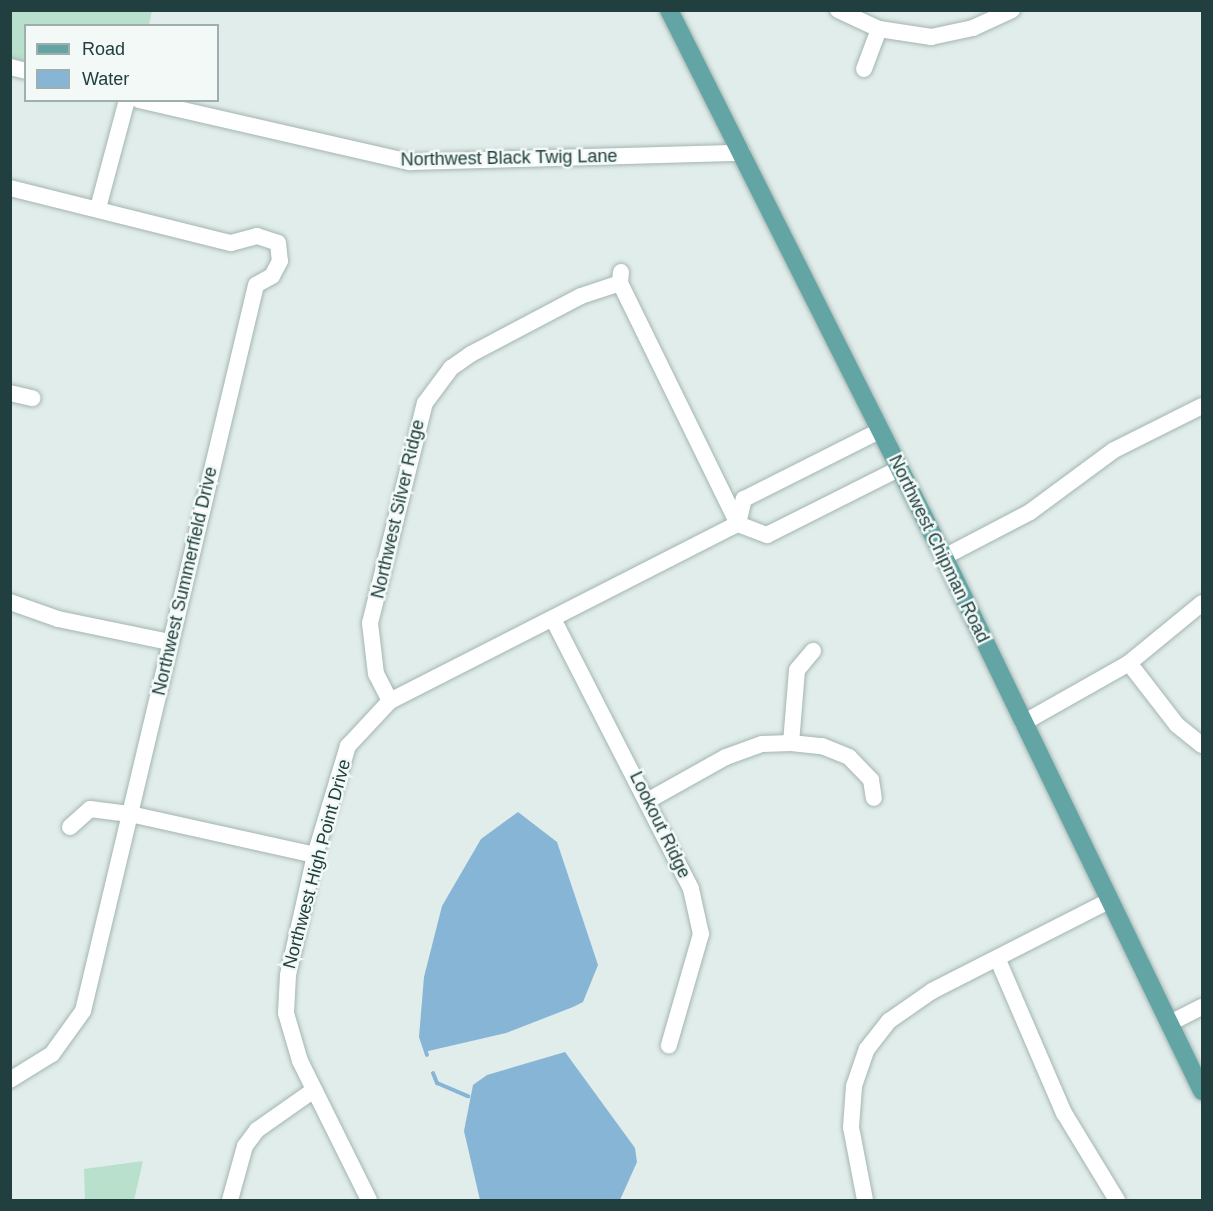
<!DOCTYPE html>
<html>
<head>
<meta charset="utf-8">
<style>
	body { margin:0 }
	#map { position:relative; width:1213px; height:1211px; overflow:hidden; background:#e1edea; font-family:Helvetica,sans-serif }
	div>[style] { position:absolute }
	.green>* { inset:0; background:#b9dfcd }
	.water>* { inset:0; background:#86b5d5 }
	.stream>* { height:4px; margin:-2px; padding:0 2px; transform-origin:2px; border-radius:2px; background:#86b5d5 }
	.roads { filter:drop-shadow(0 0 2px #a3b5b3) drop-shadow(0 0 2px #a3b5b3) }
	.minor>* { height:16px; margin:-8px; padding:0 8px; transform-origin:8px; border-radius:8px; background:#fff }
	.major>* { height:18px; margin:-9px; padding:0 9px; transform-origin:9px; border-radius:9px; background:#63a5a4 }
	span { translate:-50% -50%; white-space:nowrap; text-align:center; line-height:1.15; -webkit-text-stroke:5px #f2f9f7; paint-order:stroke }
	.street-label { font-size:18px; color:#203f3e }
	.frame { position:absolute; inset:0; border:12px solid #203f3e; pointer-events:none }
	.legend { position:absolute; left:24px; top:24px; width:195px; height:78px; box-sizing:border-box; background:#f2f9f7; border:2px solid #9eafad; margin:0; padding:8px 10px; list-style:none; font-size:18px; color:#203f3e }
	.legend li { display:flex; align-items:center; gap:12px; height:30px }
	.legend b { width:30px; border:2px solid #9eafad }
</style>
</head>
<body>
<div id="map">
	<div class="green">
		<i style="clip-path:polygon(10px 11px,11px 10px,152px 11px,149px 25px,26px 26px,25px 62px,11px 58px)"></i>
		<i style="clip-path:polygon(143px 1161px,134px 1200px,85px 1200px,84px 1169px)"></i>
	</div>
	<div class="water">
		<i style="clip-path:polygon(518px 812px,557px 842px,598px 965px,583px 1002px,573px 1007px,506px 1033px,424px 1052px,419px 1037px,424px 977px,442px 906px,481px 839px)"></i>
		<i style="clip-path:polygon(565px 1052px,635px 1148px,637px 1162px,620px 1200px,480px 1200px,464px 1131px,473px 1085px,487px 1075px)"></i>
	</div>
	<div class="stream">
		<i style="left:426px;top:1052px;width:3px;rotate:72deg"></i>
		<i style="left:433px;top:1073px;width:11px;rotate:68deg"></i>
		<i style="left:437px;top:1083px;width:34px;rotate:23deg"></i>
	</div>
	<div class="roads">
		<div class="minor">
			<i style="left:838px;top:10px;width:45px;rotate:24.9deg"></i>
			<i style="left:879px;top:29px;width:53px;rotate:8.7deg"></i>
			<i style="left:931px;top:37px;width:43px;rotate:-12.1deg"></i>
			<i style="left:973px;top:28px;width:43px;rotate:-24.8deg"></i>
			<i style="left:10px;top:67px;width:16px;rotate:14deg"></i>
			<i style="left:864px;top:69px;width:43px;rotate:-69.4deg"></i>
			<i style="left:139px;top:100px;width:278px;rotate:12.9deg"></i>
			<i style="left:410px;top:162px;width:332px;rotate:-1.6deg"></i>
			<i style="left:10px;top:188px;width:228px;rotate:14deg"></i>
			<i style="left:231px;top:243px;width:27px;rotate:-15deg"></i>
			<i style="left:257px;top:236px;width:22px;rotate:18deg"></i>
			<i style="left:278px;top:243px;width:18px;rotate:84deg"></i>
			<i style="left:280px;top:261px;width:17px;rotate:118deg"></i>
			<i style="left:272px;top:276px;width:18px;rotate:151deg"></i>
			<i style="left:256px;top:285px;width:746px;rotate:103.4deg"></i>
			<i style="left:83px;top:1011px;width:53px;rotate:125.8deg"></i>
			<i style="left:52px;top:1054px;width:49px;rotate:148.2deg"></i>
			<i style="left:98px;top:208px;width:112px;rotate:-75deg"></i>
			<i style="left:620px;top:283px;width:268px;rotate:63.9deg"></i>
			<i style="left:10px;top:393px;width:23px;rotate:13deg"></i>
			<i style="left:738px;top:524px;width:26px;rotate:-77deg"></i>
			<i style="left:744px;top:499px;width:153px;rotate:-26.7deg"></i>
			<i style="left:944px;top:557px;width:97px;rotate:-27.6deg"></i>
			<i style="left:1030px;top:512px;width:104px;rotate:-36.4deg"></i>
			<i style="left:1114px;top:450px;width:98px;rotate:-26.6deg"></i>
			<i style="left:10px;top:602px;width:51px;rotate:19.5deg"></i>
			<i style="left:58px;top:619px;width:113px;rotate:11.7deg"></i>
			<i style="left:553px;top:619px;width:303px;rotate:62.9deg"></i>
			<i style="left:691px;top:889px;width:46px;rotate:77.5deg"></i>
			<i style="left:701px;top:934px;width:116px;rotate:106.1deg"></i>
			<i style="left:1129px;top:663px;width:78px;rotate:52.3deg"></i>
			<i style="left:1177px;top:725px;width:32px;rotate:39deg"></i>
			<i style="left:390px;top:701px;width:30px;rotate:-117deg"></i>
			<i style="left:376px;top:674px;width:51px;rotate:-96.7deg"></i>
			<i style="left:370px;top:623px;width:227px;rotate:-76deg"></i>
			<i style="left:425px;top:403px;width:44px;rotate:-53.4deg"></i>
			<i style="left:451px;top:368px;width:24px;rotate:-35deg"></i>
			<i style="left:471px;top:354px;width:124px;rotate:-27.8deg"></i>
			<i style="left:581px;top:296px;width:41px;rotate:-18.4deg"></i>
			<i style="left:620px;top:283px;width:11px;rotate:-85deg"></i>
			<i style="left:1023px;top:723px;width:122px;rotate:-29.5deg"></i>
			<i style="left:1129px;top:663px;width:94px;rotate:-39.4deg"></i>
			<i style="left:791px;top:743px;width:73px;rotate:-85.3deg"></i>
			<i style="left:797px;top:670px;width:25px;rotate:-50deg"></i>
			<i style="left:649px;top:800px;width:88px;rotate:-29.2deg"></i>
			<i style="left:726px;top:757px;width:38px;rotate:-20deg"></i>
			<i style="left:762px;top:744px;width:29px;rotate:-2deg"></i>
			<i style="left:791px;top:743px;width:31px;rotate:6deg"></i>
			<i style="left:822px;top:746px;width:29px;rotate:22deg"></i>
			<i style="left:849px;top:757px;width:32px;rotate:46deg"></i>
			<i style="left:871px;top:780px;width:18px;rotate:81deg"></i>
			<i style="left:70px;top:827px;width:27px;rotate:-42deg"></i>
			<i style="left:90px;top:809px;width:40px;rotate:7.1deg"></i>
			<i style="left:130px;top:814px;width:189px;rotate:12.5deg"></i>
			<i style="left:998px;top:960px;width:167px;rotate:66.7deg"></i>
			<i style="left:1064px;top:1113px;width:102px;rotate:58.7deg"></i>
			<i style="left:1170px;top:1023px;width:36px;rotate:-27deg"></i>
			<i style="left:230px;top:1200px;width:56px;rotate:-74.5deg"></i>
			<i style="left:245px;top:1146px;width:20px;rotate:-53deg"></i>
			<i style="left:257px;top:1130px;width:70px;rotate:-35.1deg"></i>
			<i style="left:369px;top:1200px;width:155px;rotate:-116.4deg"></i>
			<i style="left:300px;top:1061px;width:50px;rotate:-106.3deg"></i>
			<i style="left:286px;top:1013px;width:38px;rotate:-87deg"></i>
			<i style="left:288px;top:975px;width:123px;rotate:-77.3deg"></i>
			<i style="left:315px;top:855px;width:114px;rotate:-73.2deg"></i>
			<i style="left:348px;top:746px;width:62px;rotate:-47deg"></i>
			<i style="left:390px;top:701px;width:390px;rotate:-27deg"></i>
			<i style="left:738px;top:524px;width:31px;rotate:21deg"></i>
			<i style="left:767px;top:535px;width:149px;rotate:-26.7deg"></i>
			<i style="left:865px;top:1200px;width:74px;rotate:-100.9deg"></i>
			<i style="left:851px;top:1127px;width:41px;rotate:-85.8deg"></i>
			<i style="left:854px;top:1086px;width:39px;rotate:-71deg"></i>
			<i style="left:867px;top:1049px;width:36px;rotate:-52deg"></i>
			<i style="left:889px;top:1021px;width:52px;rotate:-34.9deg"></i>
			<i style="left:932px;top:991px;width:199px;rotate:-27deg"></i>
		</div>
		<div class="major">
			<i style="left:669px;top:10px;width:612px;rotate:63.31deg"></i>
			<i style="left:944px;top:557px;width:593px;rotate:64.21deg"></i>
		</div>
	</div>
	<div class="street-label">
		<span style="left:509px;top:158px;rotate:-1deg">Northwest Black Twig Lane</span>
		<span style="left:398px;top:509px;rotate:-77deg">Northwest Silver Ridge</span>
		<span style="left:939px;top:549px;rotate:64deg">Northwest Chipman Road</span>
		<span style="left:185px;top:581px;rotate:-77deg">Northwest Summerfield Drive</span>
		<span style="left:660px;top:825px;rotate:64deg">Lookout Ridge</span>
		<span style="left:317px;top:864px;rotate:-75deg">Northwest High Point Drive</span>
	</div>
	<div class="frame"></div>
	<ul class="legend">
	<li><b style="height:8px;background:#63a5a4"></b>Road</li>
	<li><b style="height:16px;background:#86b5d5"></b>Water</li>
	</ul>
</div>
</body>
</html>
